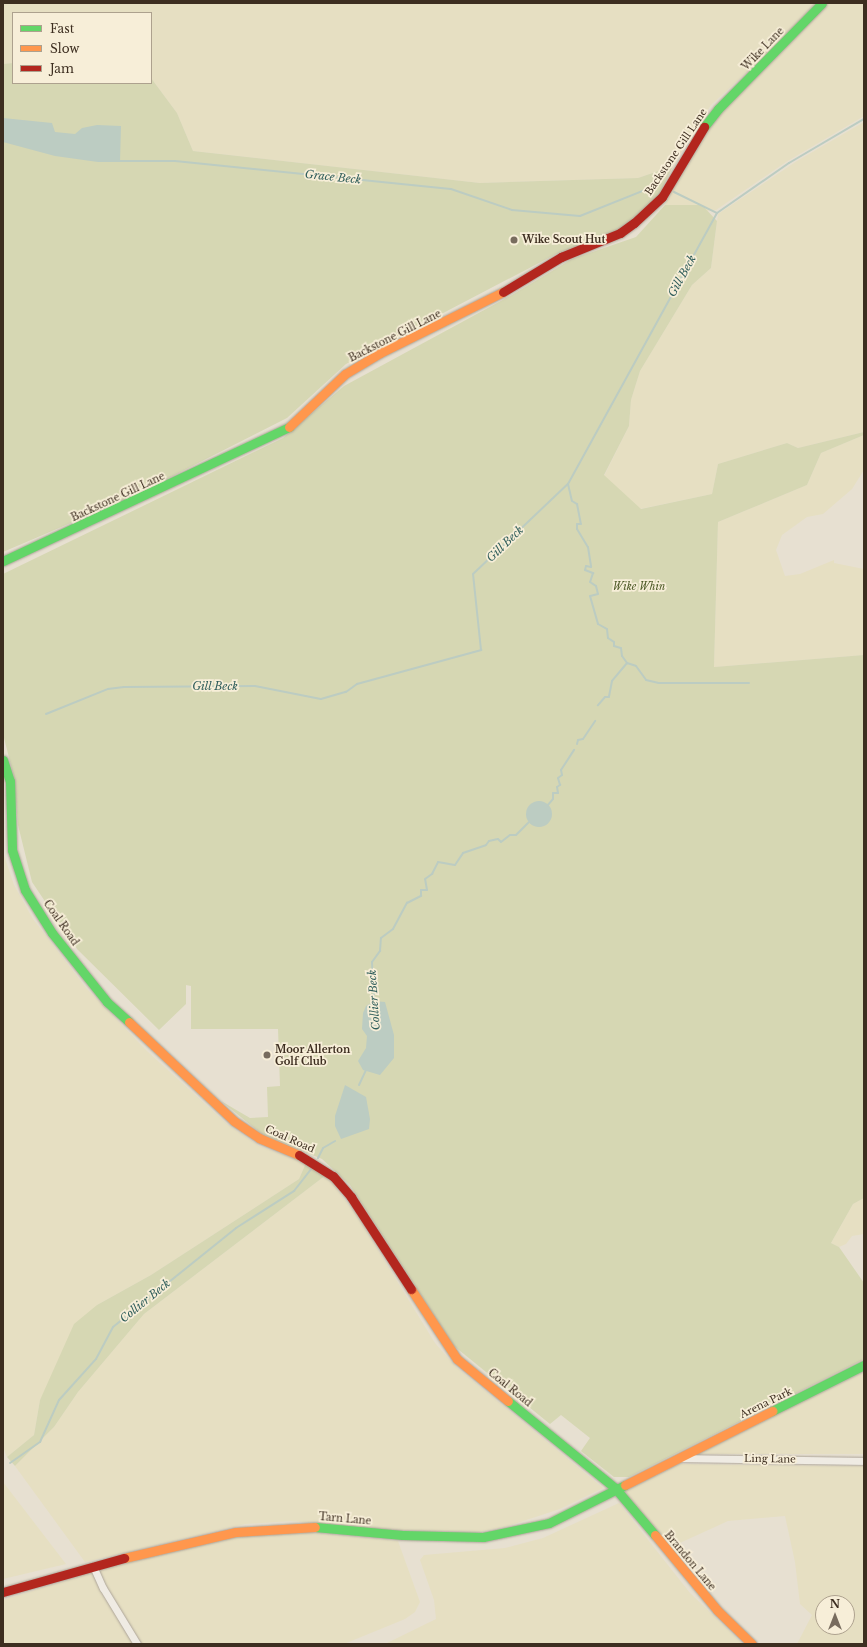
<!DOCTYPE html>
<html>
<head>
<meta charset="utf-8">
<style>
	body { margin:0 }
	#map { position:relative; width:867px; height:1647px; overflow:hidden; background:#e7e0d1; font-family:"Libre Baskerville",serif }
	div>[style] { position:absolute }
	.farmland>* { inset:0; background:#e6dfc2 }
	.green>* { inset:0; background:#d6d7b3 }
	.water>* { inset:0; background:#bcccc2 }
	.round { border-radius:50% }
	.stream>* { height:2px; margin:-1px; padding:0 1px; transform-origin:1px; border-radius:1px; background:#bcccc2 }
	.roads { filter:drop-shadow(0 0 1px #ada599) drop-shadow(0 0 1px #ada599) }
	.street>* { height:7px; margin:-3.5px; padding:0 3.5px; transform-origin:3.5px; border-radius:3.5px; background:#efebe3 }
	.fast>* { height:9px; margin:-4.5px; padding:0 4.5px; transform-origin:4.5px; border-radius:4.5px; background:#63d668 }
	.slow>* { height:9px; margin:-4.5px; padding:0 4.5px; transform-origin:4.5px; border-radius:4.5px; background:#ff974d }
	.jam>* { height:9px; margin:-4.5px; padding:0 4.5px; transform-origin:4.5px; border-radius:4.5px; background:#b3261e }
	.dots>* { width:11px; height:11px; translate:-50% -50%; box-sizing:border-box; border:2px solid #f7eed8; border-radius:50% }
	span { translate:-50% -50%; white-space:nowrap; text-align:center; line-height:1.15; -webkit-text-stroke:3.5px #f7eed8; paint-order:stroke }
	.street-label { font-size:10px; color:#3d2e20 }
	.poi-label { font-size:10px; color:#3d2e20; font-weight:700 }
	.left { translate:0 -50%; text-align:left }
	.park-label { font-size:10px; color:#4d5a26; font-style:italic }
	.water-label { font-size:11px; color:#2f5d5a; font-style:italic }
	.frame { position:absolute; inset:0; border:4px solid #3d2e20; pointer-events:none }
	.legend { position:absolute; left:12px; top:12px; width:140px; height:72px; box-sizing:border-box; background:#f7eed8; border:1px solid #ada18e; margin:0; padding:5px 7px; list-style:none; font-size:12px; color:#3d2e20 }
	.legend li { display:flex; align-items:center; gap:8px; height:20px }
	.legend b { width:20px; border:1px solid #ada18e }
	.north { position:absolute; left:815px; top:1595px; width:40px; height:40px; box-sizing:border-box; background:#f7eed8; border:1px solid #ada18e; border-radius:50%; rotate:0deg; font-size:11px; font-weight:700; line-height:16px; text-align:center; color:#3d2e20 }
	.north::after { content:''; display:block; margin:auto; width:14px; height:18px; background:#786c5e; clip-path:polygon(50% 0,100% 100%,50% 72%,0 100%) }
</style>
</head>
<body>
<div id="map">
	<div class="farmland">
		<i style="clip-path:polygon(3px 3px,816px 3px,769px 52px,711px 105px,673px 166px,638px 178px,480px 183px,193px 151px,177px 113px,151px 78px,151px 13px,13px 13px,13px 63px,3px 64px)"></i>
		<i style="clip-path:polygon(827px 3px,864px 3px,864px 116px,786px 162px,716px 210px,707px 211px,702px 205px,665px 205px,671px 190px,717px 112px)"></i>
		<i style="clip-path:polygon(864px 122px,864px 432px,798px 448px,787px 443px,718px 464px,712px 494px,640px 509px,604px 476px,629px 426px,631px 400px,640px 371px,692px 285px,711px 268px,718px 214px,797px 161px)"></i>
		<i style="clip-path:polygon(864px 435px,864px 470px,852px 489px,823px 514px,807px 517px,782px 535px,776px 550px,785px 576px,800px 574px,834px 560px,834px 563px,864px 569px,864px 655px,714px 667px,718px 522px,807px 485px,821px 453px)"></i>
		<i style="clip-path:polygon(3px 852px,14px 885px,33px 919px,86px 988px,147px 1051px,228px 1125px,259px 1146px,306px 1163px,299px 1179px,151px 1275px,97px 1305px,40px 1400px,34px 1435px,7px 1457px,3px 1447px)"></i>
		<i style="clip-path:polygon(326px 1175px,357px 1216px,435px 1343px,456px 1367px,603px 1488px,560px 1509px,508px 1526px,479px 1532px,399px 1530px,291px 1521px,245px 1524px,85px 1562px,15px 1466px,54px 1427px,78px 1392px,144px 1314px)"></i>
		<i style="clip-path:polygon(864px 1198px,864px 1234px,852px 1236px,846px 1244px,839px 1247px,831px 1243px,853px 1204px)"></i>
		<i style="clip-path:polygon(864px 1372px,864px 1454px,694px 1454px)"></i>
		<i style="clip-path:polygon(evenodd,679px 1464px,864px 1466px,864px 1644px,797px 1644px,812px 1615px,800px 1604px,795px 1562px,785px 1516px,728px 1521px,671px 1547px,632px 1505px,626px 1491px,679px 1464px,823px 1603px,847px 1603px,847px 1627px,823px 1627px,823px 1603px)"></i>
		<i style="clip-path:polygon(3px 1482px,66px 1564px,3px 1579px)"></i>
		<i style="clip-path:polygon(619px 1503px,690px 1593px,743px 1644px,385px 1644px,436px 1619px,434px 1600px,420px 1560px,424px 1555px,505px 1548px,543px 1538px)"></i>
		<i style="clip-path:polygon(268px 1533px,315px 1533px,398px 1541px,420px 1602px,415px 1612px,405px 1619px,344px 1644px,3px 1644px,3px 1600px,162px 1551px,220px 1539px)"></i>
	</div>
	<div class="green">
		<i style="clip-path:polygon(13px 63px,13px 83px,151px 83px,151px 78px,177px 113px,193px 151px,480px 183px,638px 178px,673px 166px,659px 195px,622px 229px,556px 254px,346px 364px,287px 418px,129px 498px,3px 552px,3px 64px)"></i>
		<i style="clip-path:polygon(665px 205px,702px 205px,717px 221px,711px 268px,692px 285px,640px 371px,631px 400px,629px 426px,604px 475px,641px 509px,712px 494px,718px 464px,787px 443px,798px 448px,864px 432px,864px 435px,821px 453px,807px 485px,718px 522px,714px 667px,864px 655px,864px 1198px,853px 1204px,831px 1243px,839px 1247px,864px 1283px,864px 1359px,629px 1477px,614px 1477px,581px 1451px,590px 1438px,561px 1415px,550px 1424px,454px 1346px,350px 1185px,322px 1159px,262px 1134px,221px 1101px,250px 1118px,268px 1117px,267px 1087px,280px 1086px,278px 1029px,191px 1029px,191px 986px,186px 985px,186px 1004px,159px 1030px,77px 949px,32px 882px,18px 825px,14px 777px,3px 734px,3px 574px,283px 438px,344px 386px,512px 295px,572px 259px,636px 237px)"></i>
		<i style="clip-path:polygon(306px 1163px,326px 1175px,144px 1314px,78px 1392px,54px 1427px,15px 1466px,7px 1457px,34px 1435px,40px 1400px,74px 1324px,97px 1305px,151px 1275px,299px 1179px)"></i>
	</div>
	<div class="water">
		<i style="clip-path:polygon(3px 118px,52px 123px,55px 132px,75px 134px,82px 128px,97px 125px,121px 126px,120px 162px,98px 162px,55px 156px,3px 142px)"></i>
		<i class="round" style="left:526px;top:801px;width:26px;height:26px"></i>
		<i style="clip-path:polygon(374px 1001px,385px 1002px,394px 1035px,394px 1058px,380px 1075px,363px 1070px,358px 1061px,366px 1048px,367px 1036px,362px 1029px,363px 1013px,366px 1006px)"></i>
		<i style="clip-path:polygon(345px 1085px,366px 1097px,370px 1119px,369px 1129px,341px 1139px,335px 1126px,335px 1116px)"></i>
	</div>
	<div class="stream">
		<i style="left:118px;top:161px;width:57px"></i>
		<i style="left:175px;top:161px;width:277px;rotate:5.8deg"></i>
		<i style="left:451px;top:189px;width:65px;rotate:19deg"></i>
		<i style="left:512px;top:210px;width:68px;rotate:5deg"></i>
		<i style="left:580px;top:216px;width:81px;rotate:-21.8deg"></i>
		<i style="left:674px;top:192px;width:48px;rotate:26deg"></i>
		<i style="left:568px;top:484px;width:17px;rotate:77deg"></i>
		<i style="left:572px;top:501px;width:6px;rotate:31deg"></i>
		<i style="left:577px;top:504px;width:20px;rotate:79deg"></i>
		<i style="left:581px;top:524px;width:4px;rotate:180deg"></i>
		<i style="left:577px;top:524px;width:5px;rotate:90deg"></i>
		<i style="left:577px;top:529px;width:21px;rotate:59deg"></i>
		<i style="left:588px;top:547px;width:20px;rotate:81deg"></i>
		<i style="left:591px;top:567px;width:5px;rotate:-169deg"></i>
		<i style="left:586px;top:566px;width:4px;rotate:104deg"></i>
		<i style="left:585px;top:570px;width:9px;rotate:21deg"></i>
		<i style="left:593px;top:573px;width:9px;rotate:108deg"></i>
		<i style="left:590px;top:582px;width:7px;rotate:34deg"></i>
		<i style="left:596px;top:586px;width:8px;rotate:76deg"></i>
		<i style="left:598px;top:594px;width:8px;rotate:166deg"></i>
		<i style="left:590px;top:596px;width:29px;rotate:74deg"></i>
		<i style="left:598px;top:624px;width:10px;rotate:29deg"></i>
		<i style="left:607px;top:629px;width:9px;rotate:84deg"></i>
		<i style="left:608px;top:638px;width:7px;rotate:34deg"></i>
		<i style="left:614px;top:642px;width:4px;rotate:90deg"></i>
		<i style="left:614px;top:646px;width:7px;rotate:16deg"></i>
		<i style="left:621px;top:648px;width:8px;rotate:83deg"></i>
		<i style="left:622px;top:656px;width:9px;rotate:54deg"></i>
		<i style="left:627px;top:663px;width:23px;rotate:130deg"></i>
		<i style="left:612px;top:681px;width:16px;rotate:101deg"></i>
		<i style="left:609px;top:697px;width:4px;rotate:180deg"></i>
		<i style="left:605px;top:697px;width:11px;rotate:131deg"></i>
		<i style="left:627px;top:663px;width:9px;rotate:18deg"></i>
		<i style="left:636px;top:666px;width:17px;rotate:54deg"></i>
		<i style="left:646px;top:680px;width:13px;rotate:13deg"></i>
		<i style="left:659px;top:683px;width:90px"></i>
		<i style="left:46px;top:714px;width:67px;rotate:-22deg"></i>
		<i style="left:108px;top:689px;width:16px;rotate:-7deg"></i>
		<i style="left:124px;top:687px;width:131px;rotate:-0.4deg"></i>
		<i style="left:255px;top:686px;width:67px;rotate:11.1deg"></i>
		<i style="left:321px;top:699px;width:26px;rotate:-16deg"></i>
		<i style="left:346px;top:692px;width:14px;rotate:-36deg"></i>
		<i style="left:357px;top:684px;width:129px;rotate:-15.3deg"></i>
		<i style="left:481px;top:650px;width:76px;rotate:-96deg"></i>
		<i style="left:473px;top:574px;width:131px;rotate:-43.5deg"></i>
		<i style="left:568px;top:484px;width:309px;rotate:-61.2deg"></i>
		<i style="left:717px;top:213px;width:88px;rotate:-34.8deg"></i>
		<i style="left:789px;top:163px;width:87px;rotate:-30.4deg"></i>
		<i style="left:577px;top:744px;width:4px;rotate:-76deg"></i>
		<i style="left:578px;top:740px;width:5px;rotate:-11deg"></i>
		<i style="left:583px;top:739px;width:22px;rotate:-56deg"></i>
		<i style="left:547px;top:806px;width:9px;rotate:-49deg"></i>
		<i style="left:553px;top:799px;width:6px;rotate:-90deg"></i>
		<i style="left:553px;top:793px;width:5px"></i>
		<i style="left:558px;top:793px;width:6px;rotate:-99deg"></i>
		<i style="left:557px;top:787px;width:4px;rotate:-34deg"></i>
		<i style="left:560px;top:785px;width:7px;rotate:-106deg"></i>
		<i style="left:558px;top:778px;width:5px;rotate:-37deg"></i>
		<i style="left:562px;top:775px;width:5px;rotate:-101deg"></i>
		<i style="left:561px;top:770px;width:24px;rotate:-57deg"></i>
		<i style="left:374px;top:1001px;width:39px;rotate:-93deg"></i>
		<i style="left:372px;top:962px;width:14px;rotate:-54deg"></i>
		<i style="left:380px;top:951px;width:13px;rotate:-86deg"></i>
		<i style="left:381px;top:938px;width:15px;rotate:-37deg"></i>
		<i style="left:393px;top:929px;width:30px;rotate:-62deg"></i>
		<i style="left:407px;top:903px;width:16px;rotate:-27deg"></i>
		<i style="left:421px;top:896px;width:6px;rotate:-90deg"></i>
		<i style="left:421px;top:890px;width:6px"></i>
		<i style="left:427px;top:890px;width:11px;rotate:-100deg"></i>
		<i style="left:425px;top:879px;width:9px;rotate:-36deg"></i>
		<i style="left:432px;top:874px;width:13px;rotate:-63deg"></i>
		<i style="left:438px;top:862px;width:17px;rotate:10deg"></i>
		<i style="left:455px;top:865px;width:14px;rotate:-56deg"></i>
		<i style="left:463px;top:853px;width:24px;rotate:-19deg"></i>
		<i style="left:486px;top:845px;width:5px;rotate:-53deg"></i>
		<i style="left:489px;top:841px;width:9px;rotate:-13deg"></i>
		<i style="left:498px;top:839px;width:4px;rotate:45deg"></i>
		<i style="left:501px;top:842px;width:11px;rotate:-38deg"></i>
		<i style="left:510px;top:835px;width:6px"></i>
		<i style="left:516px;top:835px;width:18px;rotate:-45deg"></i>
		<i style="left:359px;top:1085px;width:17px;rotate:-65deg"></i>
		<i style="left:318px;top:1158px;width:11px;rotate:-63deg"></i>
		<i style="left:323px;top:1148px;width:14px;rotate:-30deg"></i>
		<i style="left:10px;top:1463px;width:37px;rotate:-35deg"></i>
		<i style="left:40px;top:1442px;width:46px;rotate:-65.7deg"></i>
		<i style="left:59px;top:1400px;width:55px;rotate:-47.9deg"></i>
		<i style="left:96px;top:1359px;width:36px;rotate:-62deg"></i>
		<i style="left:113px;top:1327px;width:158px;rotate:-38.8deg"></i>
		<i style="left:236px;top:1228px;width:69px;rotate:-32.5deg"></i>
		<i style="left:294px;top:1191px;width:29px;rotate:-52deg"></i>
	</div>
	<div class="roads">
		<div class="street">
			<i style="left:680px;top:1458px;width:184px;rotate:0.9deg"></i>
			<i style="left:93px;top:1566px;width:24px;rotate:66deg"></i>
			<i style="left:103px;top:1588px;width:66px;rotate:58.7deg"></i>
		</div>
		<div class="fast">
			<i style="left:704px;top:127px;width:23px;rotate:-52deg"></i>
			<i style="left:718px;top:109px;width:148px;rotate:-45.5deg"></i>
			<i style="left:3px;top:561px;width:316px;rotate:-25.1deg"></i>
			<i style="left:3px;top:760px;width:22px;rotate:72deg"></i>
			<i style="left:10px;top:781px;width:69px;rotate:88.3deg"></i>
			<i style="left:12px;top:850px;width:42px;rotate:72deg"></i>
			<i style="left:25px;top:890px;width:51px;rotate:57.9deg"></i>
			<i style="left:52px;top:933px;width:88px;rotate:51.4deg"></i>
			<i style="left:107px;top:1002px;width:30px;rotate:42deg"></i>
			<i style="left:508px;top:1401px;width:138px;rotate:39.1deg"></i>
			<i style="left:615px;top:1488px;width:62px;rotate:49.6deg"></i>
			<i style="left:772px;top:1411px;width:103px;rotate:-26.6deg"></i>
			<i style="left:315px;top:1527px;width:88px;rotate:5.2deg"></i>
			<i style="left:403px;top:1535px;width:80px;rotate:1.4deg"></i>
			<i style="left:483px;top:1537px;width:67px;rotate:-12deg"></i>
			<i style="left:549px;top:1523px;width:85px;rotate:-26.6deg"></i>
		</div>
		<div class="slow">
			<i style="left:289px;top:427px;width:77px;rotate:-43.4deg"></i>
			<i style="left:345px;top:374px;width:41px;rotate:-31deg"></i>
			<i style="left:380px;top:353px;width:137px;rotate:-26.4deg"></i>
			<i style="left:129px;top:1022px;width:144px;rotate:43.3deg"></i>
			<i style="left:234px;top:1121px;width:30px;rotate:34deg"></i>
			<i style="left:259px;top:1138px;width:43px;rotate:23deg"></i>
			<i style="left:411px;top:1289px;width:84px;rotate:56.7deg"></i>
			<i style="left:457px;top:1359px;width:66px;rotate:39.5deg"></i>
			<i style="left:625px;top:1485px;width:165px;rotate:-26.7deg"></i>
			<i style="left:655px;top:1535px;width:97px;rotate:50.4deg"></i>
			<i style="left:717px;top:1610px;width:49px;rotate:44.2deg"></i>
			<i style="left:124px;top:1558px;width:115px;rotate:-13.1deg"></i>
			<i style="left:236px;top:1532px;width:79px;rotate:-3.6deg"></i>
		</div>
		<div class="jam">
			<i style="left:503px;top:292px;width:68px;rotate:-31.1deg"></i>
			<i style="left:561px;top:257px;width:64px;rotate:-22.1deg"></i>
			<i style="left:620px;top:233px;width:17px;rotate:-36deg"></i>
			<i style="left:634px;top:223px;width:38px;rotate:-43deg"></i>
			<i style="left:662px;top:197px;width:82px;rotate:-59deg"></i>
			<i style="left:299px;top:1155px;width:40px;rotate:32deg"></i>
			<i style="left:333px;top:1176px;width:28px;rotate:49deg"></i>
			<i style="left:351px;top:1197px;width:110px;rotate:56.9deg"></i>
			<i style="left:3px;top:1592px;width:126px;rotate:-15.7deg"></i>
		</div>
	</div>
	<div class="dots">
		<i style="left:514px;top:240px;background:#786c5e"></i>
		<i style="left:267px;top:1055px;background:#786c5e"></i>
	</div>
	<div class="street-label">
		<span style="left:763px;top:49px;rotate:-46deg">Wike Lane</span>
		<span style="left:676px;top:152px;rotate:-56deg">Backstone Gill Lane</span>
		<span style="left:395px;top:336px;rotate:-27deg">Backstone Gill Lane</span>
		<span style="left:118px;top:497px;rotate:-25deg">Backstone Gill Lane</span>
		<span style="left:61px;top:923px;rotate:55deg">Coal Road</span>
		<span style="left:290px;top:1139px;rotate:24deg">Coal Road</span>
		<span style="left:510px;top:1388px;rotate:39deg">Coal Road</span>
		<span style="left:766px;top:1403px;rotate:-26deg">Arena Park</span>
		<span style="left:770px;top:1459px;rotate:1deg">Ling Lane</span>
		<span style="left:345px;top:1519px;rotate:5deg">Tarn Lane</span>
		<span style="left:690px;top:1561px;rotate:50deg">Brandon Lane</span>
	</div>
	<div class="poi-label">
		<span class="left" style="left:522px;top:240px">Wike Scout Hut</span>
		<span class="left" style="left:275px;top:1055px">Moor Allerton<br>Golf Club</span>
	</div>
	<div class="park-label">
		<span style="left:639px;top:587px">Wike Whin</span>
	</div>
	<div class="water-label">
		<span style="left:333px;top:177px;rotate:6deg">Grace Beck</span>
		<span style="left:682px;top:276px;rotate:-61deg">Gill Beck</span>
		<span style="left:505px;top:544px;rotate:-44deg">Gill Beck</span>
		<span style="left:215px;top:686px">Gill Beck</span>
		<span style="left:374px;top:1000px;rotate:-94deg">Collier Beck</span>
		<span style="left:145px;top:1301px;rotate:-39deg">Collier Beck</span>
	</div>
	<div class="frame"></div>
	<ul class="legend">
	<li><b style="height:5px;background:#63d668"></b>Fast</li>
	<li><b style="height:5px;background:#ff974d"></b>Slow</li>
	<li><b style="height:5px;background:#b3261e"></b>Jam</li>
	</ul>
	<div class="north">N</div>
</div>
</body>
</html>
